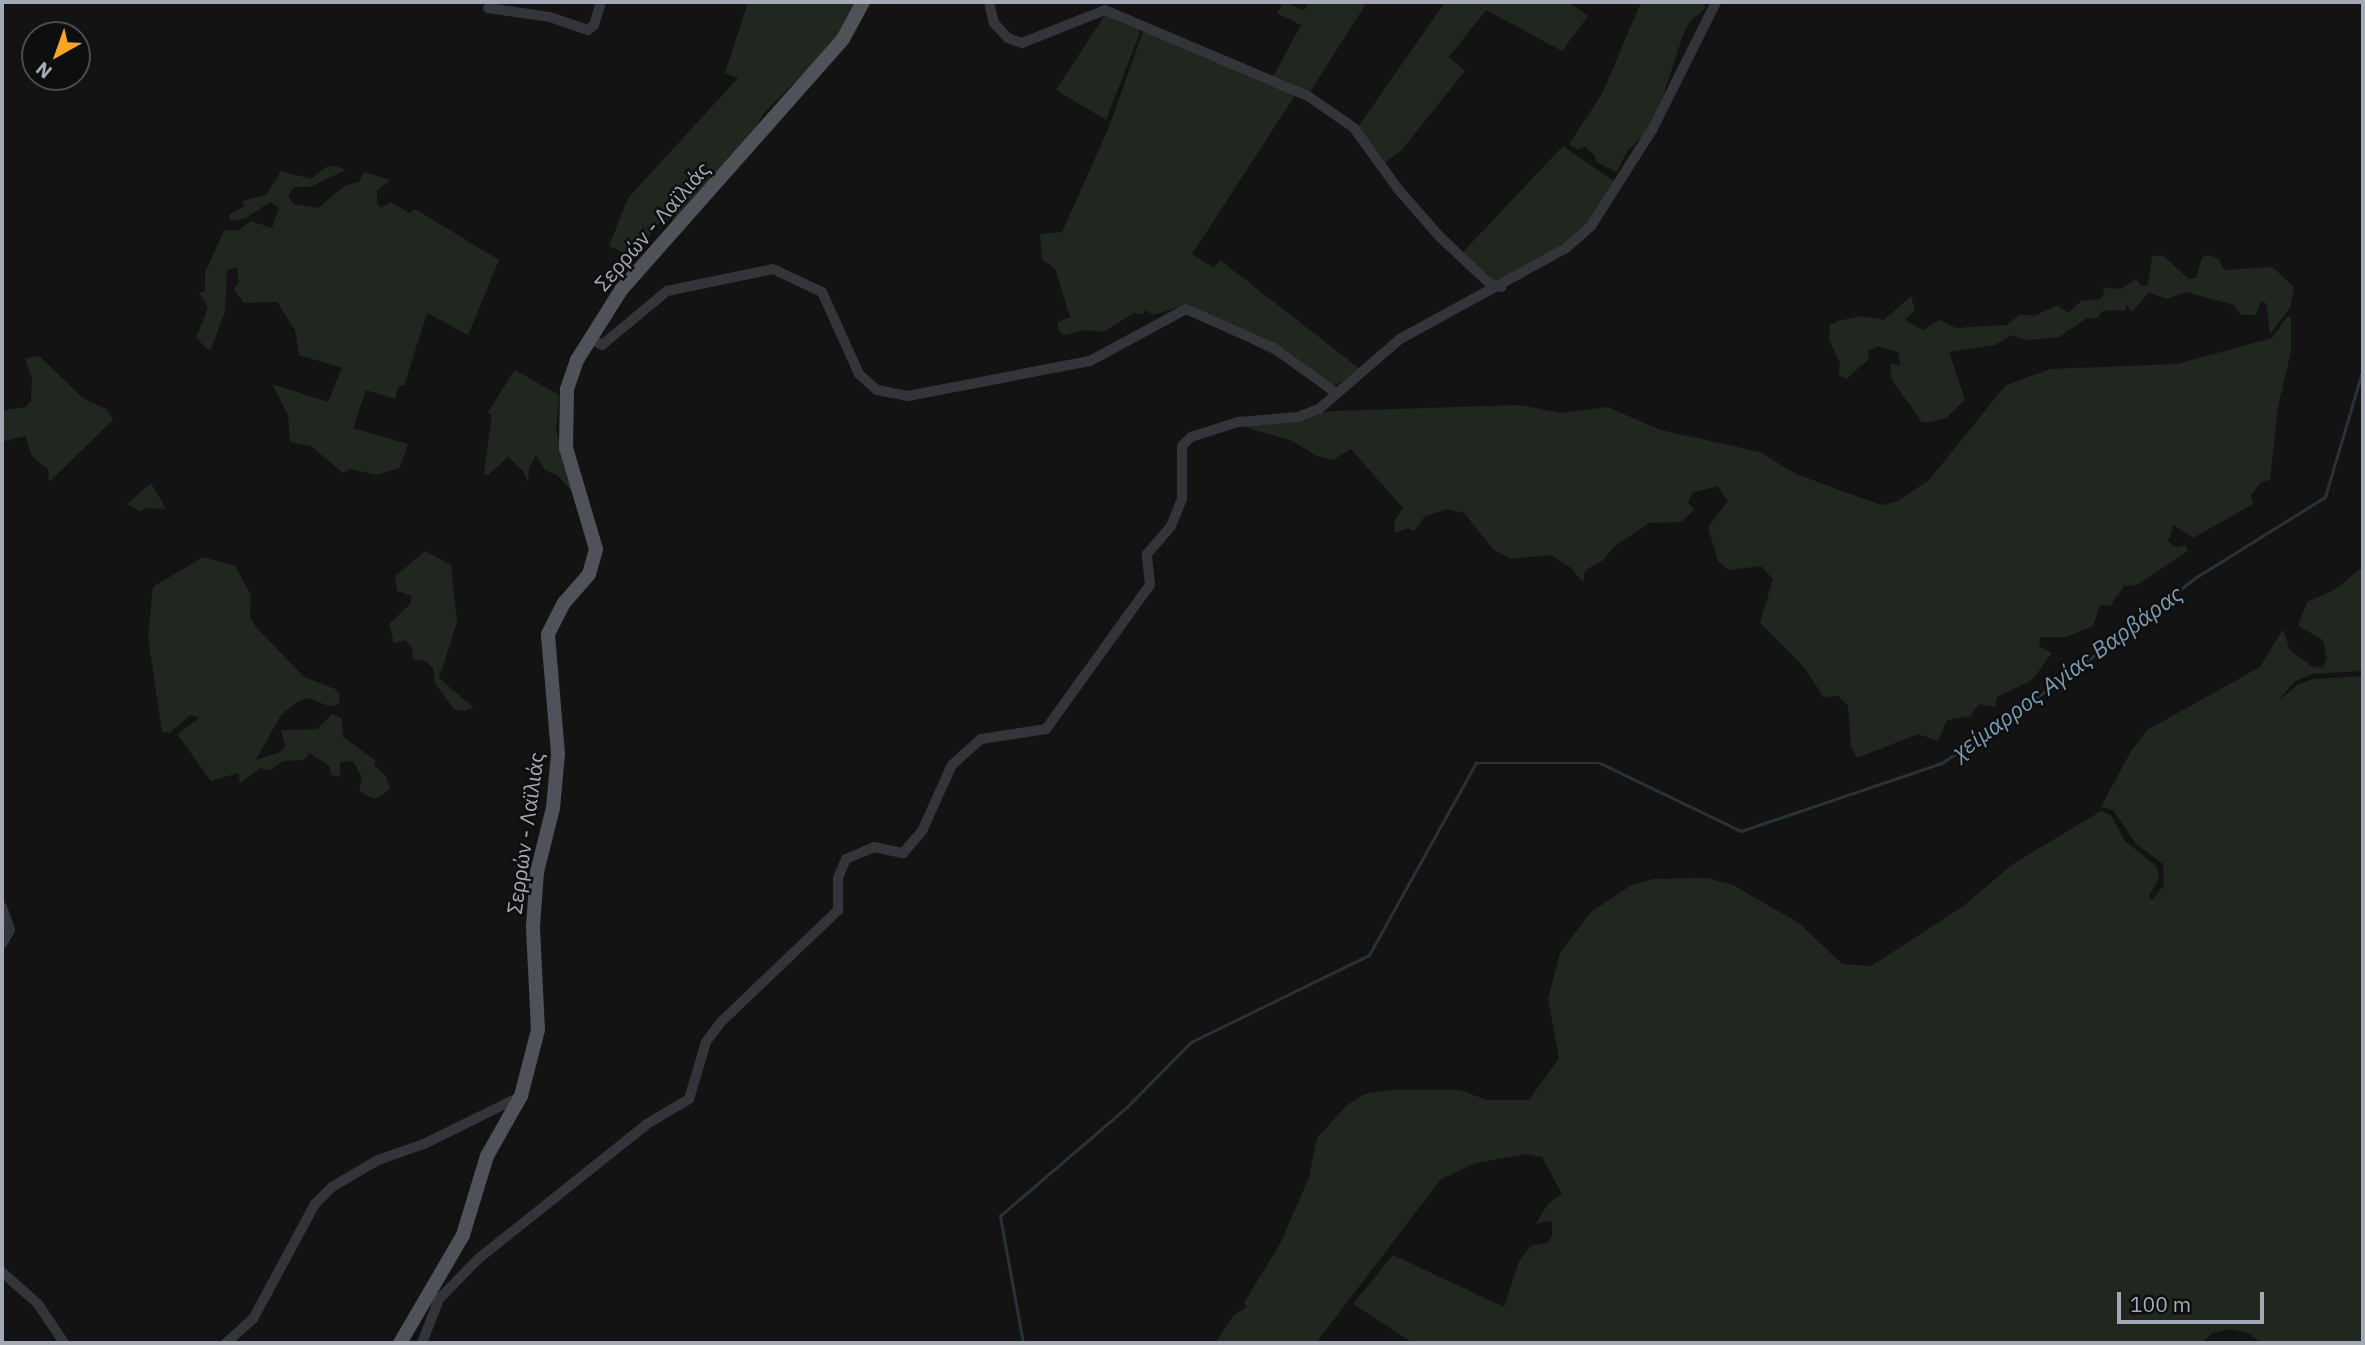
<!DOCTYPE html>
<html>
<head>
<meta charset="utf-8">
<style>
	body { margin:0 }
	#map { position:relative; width:2365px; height:1345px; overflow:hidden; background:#131314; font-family:"IBM Plex Sans",sans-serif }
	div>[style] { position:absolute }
	.green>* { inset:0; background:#1f271f }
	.stream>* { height:2.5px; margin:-1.25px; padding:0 1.25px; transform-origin:1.25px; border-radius:1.25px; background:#283239 }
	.minor>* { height:10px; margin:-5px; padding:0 5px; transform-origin:5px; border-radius:5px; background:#33353a }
	.major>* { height:14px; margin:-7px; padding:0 7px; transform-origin:7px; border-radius:7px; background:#4f5259 }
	span { translate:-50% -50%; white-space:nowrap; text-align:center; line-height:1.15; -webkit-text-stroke:5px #0e0e0f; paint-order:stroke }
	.street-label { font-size:21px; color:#a3aab6 }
	.water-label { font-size:23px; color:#789bb3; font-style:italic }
	.frame { position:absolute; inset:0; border:4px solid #a3aab6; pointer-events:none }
	.north { position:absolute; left:21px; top:21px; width:70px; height:70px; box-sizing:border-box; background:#0e0e0f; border:2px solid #4a4c52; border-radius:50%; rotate:220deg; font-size:19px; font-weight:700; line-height:28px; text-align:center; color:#a3aab6 }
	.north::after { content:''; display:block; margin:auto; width:24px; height:32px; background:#faa625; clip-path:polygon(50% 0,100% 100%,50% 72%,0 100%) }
	.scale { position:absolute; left:2117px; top:1292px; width:147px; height:32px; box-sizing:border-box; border:4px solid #a3aab6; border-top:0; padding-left:9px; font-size:21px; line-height:24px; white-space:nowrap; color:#a3aab6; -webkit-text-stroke:5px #0e0e0f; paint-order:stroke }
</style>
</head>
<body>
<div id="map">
	<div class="green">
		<i style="clip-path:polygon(748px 2px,858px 2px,840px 36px,763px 114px,751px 137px,679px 219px,662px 220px,632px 257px,609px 246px,628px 198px,738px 78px,725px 73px)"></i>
		<i style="clip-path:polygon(1284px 2px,1304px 10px,1309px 2px,1367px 2px,1310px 92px,1273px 77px,1301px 25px,1277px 13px)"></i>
		<i style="clip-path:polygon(1445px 2px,1568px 2px,1588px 16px,1562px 51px,1486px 10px,1449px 57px,1465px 71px,1400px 152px,1381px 165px,1358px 127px)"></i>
		<i style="clip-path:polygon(1641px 2px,1704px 2px,1705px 9px,1691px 20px,1683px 35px,1660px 105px,1647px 132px,1627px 151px,1617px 172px,1596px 162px,1595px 155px,1585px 147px,1578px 150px,1569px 144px,1603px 92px)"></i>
		<i style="clip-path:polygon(1106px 13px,1138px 28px,1139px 35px,1106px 120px,1056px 90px)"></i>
		<i style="clip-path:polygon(1144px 29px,1296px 94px,1192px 254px,1214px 268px,1220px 260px,1360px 369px,1342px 382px,1334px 386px,1180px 307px,1153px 315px,1146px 310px,1142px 315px,1134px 313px,1103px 332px,1086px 330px,1063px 335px,1058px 330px,1058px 322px,1070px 317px,1055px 269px,1042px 259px,1040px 234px,1062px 232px,1109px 127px)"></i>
		<i style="clip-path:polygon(1563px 146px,1615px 182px,1587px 225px,1566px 245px,1495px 281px,1462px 253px)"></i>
		<i style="clip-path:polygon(336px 166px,345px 170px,310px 187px,294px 187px,288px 197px,294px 204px,318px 208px,346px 185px,359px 182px,364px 172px,390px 180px,377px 191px,377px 204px,382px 207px,391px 202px,409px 213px,415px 209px,499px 260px,468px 335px,427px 313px,404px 386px,399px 385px,395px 399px,366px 390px,353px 428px,408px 444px,400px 468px,376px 475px,350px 469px,343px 473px,311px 446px,290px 442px,288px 415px,272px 384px,328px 402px,342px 368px,299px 355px,295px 330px,277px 302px,244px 303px,233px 289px,239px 282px,237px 268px,227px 270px,225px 312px,210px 351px,196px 338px,208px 308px,199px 292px,205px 292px,205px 273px,224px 230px,239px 230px,251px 221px,272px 228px,279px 207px,270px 202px,244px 219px,231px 221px,229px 215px,244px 206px,243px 201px,266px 195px,281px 171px,311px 179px,326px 167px)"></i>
		<i style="clip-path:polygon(2162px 255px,2189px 279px,2196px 278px,2202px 257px,2209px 255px,2219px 259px,2224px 270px,2272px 267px,2294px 287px,2290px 308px,2270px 334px,2266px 303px,2261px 302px,2256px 315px,2241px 315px,2234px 305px,2186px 292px,2167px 299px,2149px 292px,2132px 312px,2126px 303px,2126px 310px,2102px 311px,2098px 318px,2087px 318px,2059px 337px,2025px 340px,2011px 335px,1995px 345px,1949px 352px,1965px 400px,1946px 418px,1931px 422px,1922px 422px,1892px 380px,1890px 364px,1900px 365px,1898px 352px,1878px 346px,1868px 351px,1869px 359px,1846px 379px,1839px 375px,1840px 364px,1829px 339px,1830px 325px,1838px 321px,1860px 316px,1884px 320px,1911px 296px,1915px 310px,1905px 320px,1923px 330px,1939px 320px,1956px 328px,2007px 325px,2020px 314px,2035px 316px,2057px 305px,2068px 313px,2081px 301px,2100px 299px,2105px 294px,2102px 287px,2122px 289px,2136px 278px,2141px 286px,2148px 285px,2152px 256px)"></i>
		<i style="clip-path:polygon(2287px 317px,2291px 317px,2291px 352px,2278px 407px,2270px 480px,2261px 482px,2251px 495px,2253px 504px,2193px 538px,2174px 525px,2168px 541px,2176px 547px,2186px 545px,2188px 551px,2137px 585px,2124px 586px,2110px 606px,2100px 605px,2093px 626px,2066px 637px,2041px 637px,2039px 646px,2052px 653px,2032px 680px,1997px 697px,1995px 707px,1979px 704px,1970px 716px,1947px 720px,1938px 741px,1918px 734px,1857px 758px,1851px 746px,1848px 706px,1838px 696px,1824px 697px,1803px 666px,1760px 623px,1773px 579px,1761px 566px,1729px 570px,1718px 561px,1708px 527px,1728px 501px,1717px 486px,1692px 493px,1688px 503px,1695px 509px,1681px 522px,1649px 523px,1615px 546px,1602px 561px,1585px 570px,1583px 582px,1570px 567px,1551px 555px,1511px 559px,1493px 549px,1464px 513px,1447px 509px,1425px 516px,1414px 531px,1408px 528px,1395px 533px,1394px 521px,1403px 508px,1351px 449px,1333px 460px,1316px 456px,1293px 441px,1241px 426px,1332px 411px,1520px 405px,1560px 413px,1607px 407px,1661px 430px,1760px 452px,1796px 474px,1881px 505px,1896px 502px,1929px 480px,2005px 386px,2050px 369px,2177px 364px,2272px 338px)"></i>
		<i style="clip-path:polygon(39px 356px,84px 399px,107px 409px,113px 420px,49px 482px,48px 469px,32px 456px,25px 436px,2px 442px,2px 410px,26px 407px,31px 401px,32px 379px,25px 358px)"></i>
		<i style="clip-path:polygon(515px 370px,559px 395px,556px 430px,575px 495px,557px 475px,545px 470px,536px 455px,529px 468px,528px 483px,523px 471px,508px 457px,488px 475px,484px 473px,492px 415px,488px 412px)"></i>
		<i style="clip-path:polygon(151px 483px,166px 509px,146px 508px,141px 512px,127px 504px)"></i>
		<i style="clip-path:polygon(425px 551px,451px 565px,457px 622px,439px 678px,473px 707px,465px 711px,455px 710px,435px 684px,433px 668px,425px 661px,413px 659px,412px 648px,405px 640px,394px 643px,389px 624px,410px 604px,412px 596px,397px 591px,395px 576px)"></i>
		<i style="clip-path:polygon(203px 557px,235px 566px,251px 595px,250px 617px,255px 626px,304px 677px,335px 689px,340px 695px,339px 704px,329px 706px,308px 698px,297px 702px,281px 715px,256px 760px,280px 752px,285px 746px,281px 730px,317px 729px,332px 714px,342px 718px,343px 737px,375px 760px,374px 765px,386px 776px,390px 788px,383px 795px,374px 799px,359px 791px,362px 777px,353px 761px,340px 762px,340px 777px,331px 775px,330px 767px,310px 753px,303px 760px,283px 761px,270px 770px,260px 768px,240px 783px,238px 773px,211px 781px,177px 734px,199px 718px,190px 715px,170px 733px,162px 732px,148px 637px,153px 587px)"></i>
		<i style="clip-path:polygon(2363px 567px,2363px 671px,2312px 674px,2295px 681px,2276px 703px,2297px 685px,2313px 679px,2363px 676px,2363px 1343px,2262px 1343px,2248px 1333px,2230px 1329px,2212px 1333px,2202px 1343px,1413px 1343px,1353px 1304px,1393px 1255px,1504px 1307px,1519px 1261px,1531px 1246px,1547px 1243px,1552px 1236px,1552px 1221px,1536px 1224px,1548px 1204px,1562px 1194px,1542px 1157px,1527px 1154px,1476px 1163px,1441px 1179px,1316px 1343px,1215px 1343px,1234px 1315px,1247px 1307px,1244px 1303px,1281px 1242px,1309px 1177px,1317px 1138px,1347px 1105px,1364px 1094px,1390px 1090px,1460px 1090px,1487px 1100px,1529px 1100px,1559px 1058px,1548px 999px,1560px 953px,1590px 913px,1630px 886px,1653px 879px,1707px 878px,1733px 885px,1799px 923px,1842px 964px,1871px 966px,1962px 907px,2013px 864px,2101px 811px,2111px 815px,2125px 841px,2157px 867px,2159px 878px,2149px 896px,2152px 900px,2164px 885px,2163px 864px,2136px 844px,2113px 810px,2101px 807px,2131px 751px,2147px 730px,2260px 667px,2283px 629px,2290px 650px,2311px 666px,2322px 668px,2327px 659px,2323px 640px,2298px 626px,2307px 602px,2334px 590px)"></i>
	</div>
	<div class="stream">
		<i style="left:1023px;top:1343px;width:129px;rotate:-100.3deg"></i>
		<i style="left:1000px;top:1216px;width:167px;rotate:-40.6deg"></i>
		<i style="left:1127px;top:1107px;width:91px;rotate:-45.4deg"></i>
		<i style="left:1191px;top:1042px;width:198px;rotate:-26deg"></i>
		<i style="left:1369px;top:955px;width:220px;rotate:-60.9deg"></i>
		<i style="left:1476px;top:763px;width:124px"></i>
		<i style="left:1600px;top:763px;width:157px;rotate:25.7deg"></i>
		<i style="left:1741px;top:831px;width:212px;rotate:-18.7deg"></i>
		<i style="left:1942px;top:763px;width:156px;rotate:-34.8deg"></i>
		<i style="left:2070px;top:674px;width:158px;rotate:-37.5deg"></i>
		<i style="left:2195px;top:578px;width:153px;rotate:-31.9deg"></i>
		<i style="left:2325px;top:497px;width:134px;rotate:-73.5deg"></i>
	</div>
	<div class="minor">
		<i style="left:989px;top:2px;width:22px;rotate:77deg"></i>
		<i style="left:994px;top:23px;width:21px;rotate:47deg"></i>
		<i style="left:1008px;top:38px;width:15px;rotate:20deg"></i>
		<i style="left:1022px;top:43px;width:89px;rotate:-21.7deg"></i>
		<i style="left:1105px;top:10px;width:220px;rotate:23deg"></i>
		<i style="left:1308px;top:96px;width:56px;rotate:34.8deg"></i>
		<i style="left:1354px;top:128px;width:75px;rotate:54.2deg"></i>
		<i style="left:1398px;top:189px;width:64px;rotate:48.8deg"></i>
		<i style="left:1440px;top:237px;width:67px;rotate:43.2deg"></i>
		<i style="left:1489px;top:283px;width:13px;rotate:18deg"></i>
		<i style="left:488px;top:8px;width:63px;rotate:8.3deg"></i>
		<i style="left:550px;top:17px;width:40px;rotate:18.9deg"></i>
		<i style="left:588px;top:30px;width:8px;rotate:-40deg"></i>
		<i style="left:594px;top:25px;width:24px;rotate:-73deg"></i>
		<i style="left:589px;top:338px;width:15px;rotate:28deg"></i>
		<i style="left:602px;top:345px;width:85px;rotate:-39.7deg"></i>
		<i style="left:667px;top:291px;width:108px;rotate:-11.7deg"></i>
		<i style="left:773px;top:269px;width:54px;rotate:25.1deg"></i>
		<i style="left:822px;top:292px;width:90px;rotate:65.7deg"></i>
		<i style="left:859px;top:374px;width:24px;rotate:42deg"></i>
		<i style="left:877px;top:390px;width:32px;rotate:11deg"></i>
		<i style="left:908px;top:396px;width:185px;rotate:-10.9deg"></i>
		<i style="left:1090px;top:361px;width:109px;rotate:-28.4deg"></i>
		<i style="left:1186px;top:309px;width:96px;rotate:23.9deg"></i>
		<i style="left:1274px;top:348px;width:77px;rotate:36deg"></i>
		<i style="left:2px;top:907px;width:24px;rotate:71deg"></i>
		<i style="left:10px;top:930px;width:16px;rotate:120deg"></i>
		<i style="left:2px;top:1272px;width:48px;rotate:41.6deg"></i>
		<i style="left:38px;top:1304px;width:47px;rotate:56.3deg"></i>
		<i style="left:226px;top:1343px;width:36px;rotate:-42deg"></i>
		<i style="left:253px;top:1319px;width:131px;rotate:-61.7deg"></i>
		<i style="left:315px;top:1204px;width:24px;rotate:-45deg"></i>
		<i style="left:332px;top:1187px;width:53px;rotate:-30.4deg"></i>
		<i style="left:378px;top:1160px;width:49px;rotate:-19.2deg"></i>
		<i style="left:424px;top:1144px;width:108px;rotate:-26.3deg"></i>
		<i style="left:422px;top:1343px;width:47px;rotate:-68.9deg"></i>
		<i style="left:439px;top:1299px;width:56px;rotate:-45.7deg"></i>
		<i style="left:478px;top:1259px;width:216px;rotate:-38.6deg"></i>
		<i style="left:647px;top:1124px;width:49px;rotate:-30.8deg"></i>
		<i style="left:689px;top:1099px;width:59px;rotate:-73.4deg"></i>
		<i style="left:706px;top:1042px;width:26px;rotate:-53deg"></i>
		<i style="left:722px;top:1021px;width:161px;rotate:-43.7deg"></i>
		<i style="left:838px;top:910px;width:32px;rotate:-90deg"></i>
		<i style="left:838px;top:878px;width:21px;rotate:-67deg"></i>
		<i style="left:846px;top:859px;width:30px;rotate:-23deg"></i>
		<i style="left:874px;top:847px;width:30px;rotate:12deg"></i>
		<i style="left:903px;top:853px;width:29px;rotate:-49deg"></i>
		<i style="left:922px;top:831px;width:72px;rotate:-65.6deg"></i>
		<i style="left:952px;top:765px;width:39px;rotate:-42deg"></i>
		<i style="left:981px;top:739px;width:66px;rotate:-8.7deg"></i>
		<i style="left:1046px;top:729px;width:178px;rotate:-54.2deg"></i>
		<i style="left:1150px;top:585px;width:31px;rotate:-96deg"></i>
		<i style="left:1147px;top:554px;width:37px;rotate:-49deg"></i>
		<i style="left:1171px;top:526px;width:29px;rotate:-68deg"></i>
		<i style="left:1182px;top:499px;width:53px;rotate:-90deg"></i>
		<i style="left:1182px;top:446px;width:13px;rotate:-45deg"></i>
		<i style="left:1191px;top:437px;width:49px;rotate:-17.7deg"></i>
		<i style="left:1238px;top:422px;width:60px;rotate:-4.8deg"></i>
		<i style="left:1298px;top:417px;width:22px;rotate:-21deg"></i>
		<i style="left:1319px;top:409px;width:107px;rotate:-40.8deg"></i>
		<i style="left:1400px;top:339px;width:189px;rotate:-28.7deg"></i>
		<i style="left:1566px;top:248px;width:33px;rotate:-41deg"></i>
		<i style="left:1591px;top:226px;width:114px;rotate:-57.6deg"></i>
		<i style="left:1652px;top:130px;width:143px;rotate:-63.4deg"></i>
	</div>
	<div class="major">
		<i style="left:400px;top:1343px;width:125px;rotate:-59.7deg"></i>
		<i style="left:463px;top:1235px;width:83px;rotate:-73.1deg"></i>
		<i style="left:487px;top:1156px;width:69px;rotate:-60.5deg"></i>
		<i style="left:521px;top:1096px;width:68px;rotate:-75.6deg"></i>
		<i style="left:538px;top:1030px;width:104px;rotate:-92.8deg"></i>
		<i style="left:533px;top:926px;width:54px;rotate:-85.8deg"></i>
		<i style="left:537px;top:872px;width:66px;rotate:-76deg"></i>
		<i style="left:553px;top:808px;width:54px;rotate:-84.7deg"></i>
		<i style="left:558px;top:754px;width:120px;rotate:-94.8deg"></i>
		<i style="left:548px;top:634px;width:35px;rotate:-63deg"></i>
		<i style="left:564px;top:603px;width:38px;rotate:-49deg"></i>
		<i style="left:589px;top:574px;width:26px;rotate:-74deg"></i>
		<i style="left:596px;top:549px;width:105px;rotate:-106.5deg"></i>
		<i style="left:566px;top:448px;width:59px;rotate:-89deg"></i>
		<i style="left:567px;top:389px;width:31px;rotate:-71deg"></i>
		<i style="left:577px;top:360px;width:83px;rotate:-57.8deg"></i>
		<i style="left:621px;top:290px;width:335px;rotate:-48.5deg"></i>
		<i style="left:843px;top:39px;width:42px;rotate:-61.6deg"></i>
	</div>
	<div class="street-label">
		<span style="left:652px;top:226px;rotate:-49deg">Σερρών - Λαϊλιάς</span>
		<span style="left:525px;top:833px;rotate:-82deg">Σερρών - Λαϊλιάς</span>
	</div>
	<div class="water-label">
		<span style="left:2067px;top:672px;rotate:-36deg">χείμαρρος Αγίας Βαρβάρας</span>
	</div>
	<div class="frame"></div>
	<div class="north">N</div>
	<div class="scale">100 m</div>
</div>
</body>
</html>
